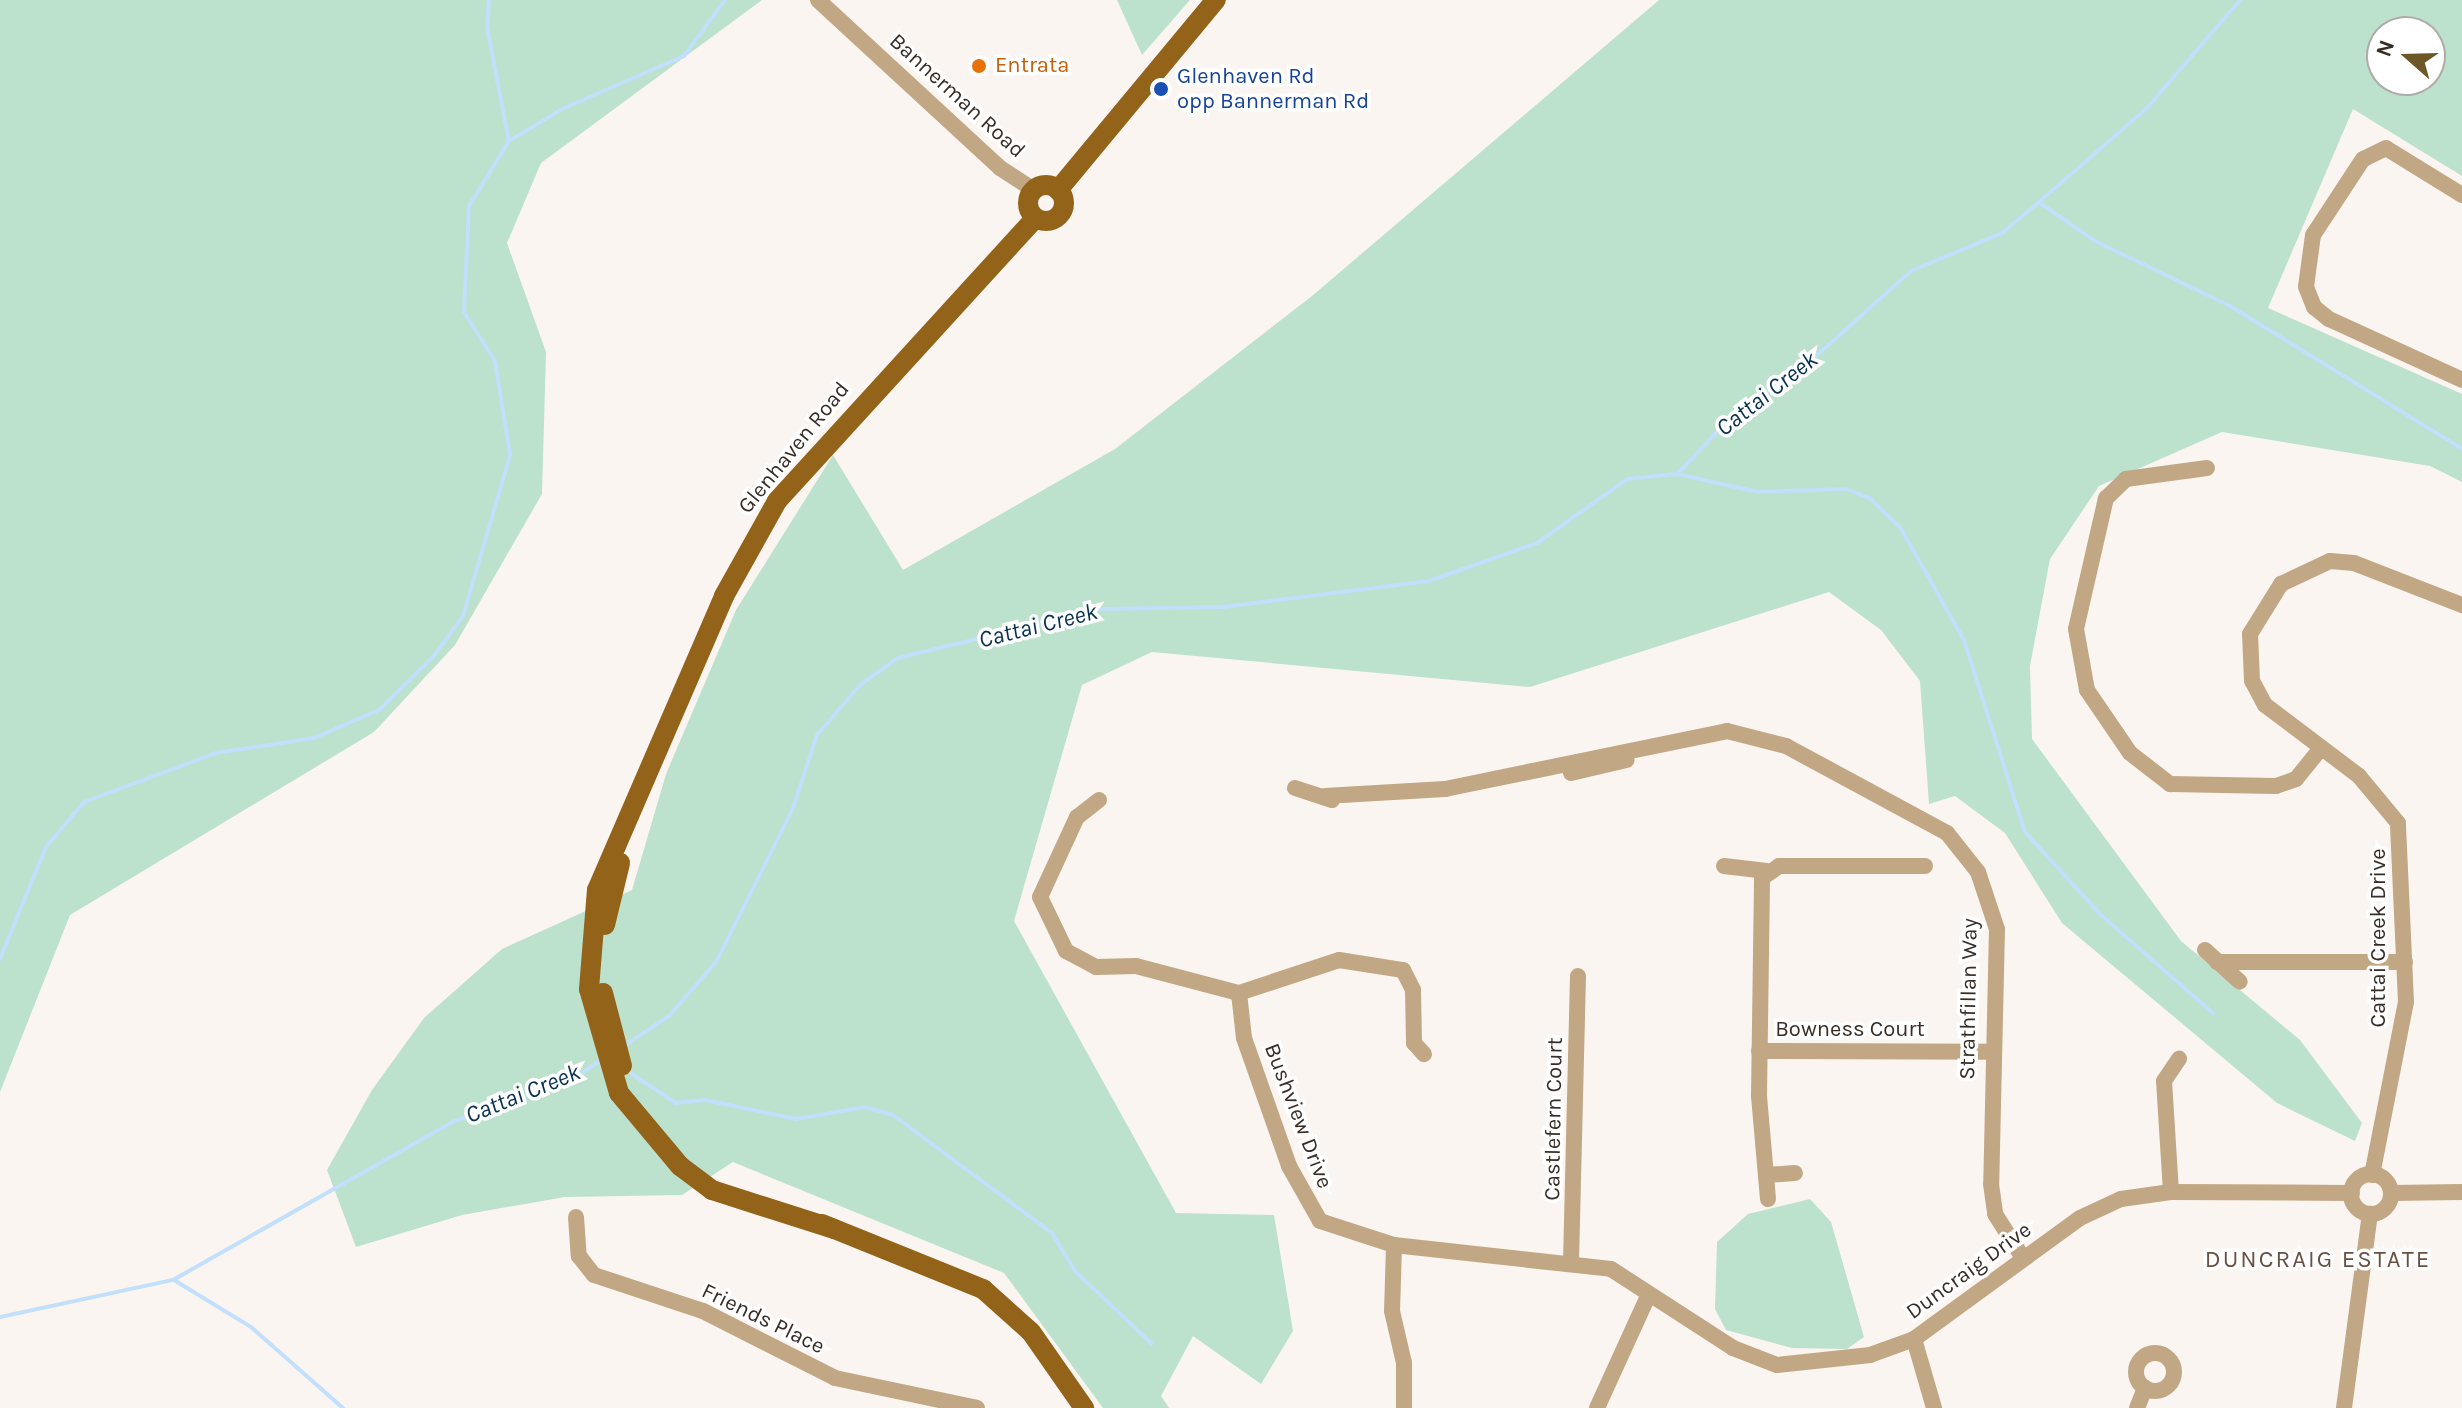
<!DOCTYPE html>
<html>
<head>
<meta charset="utf-8">
<style>
	body { margin:0 }
	#map { position:relative; width:2462px; height:1408px; overflow:hidden; background:#fbf5f1; font-family:Karla,sans-serif }
	div>[style] { position:absolute }
	.green>* { inset:0; background:#bce1cd }
	.stream>* { height:4px; margin:-2px; padding:0 2px; transform-origin:2px; border-radius:2px; background:#c2dffc }
	.minor>* { height:16px; margin:-8px; padding:0 8px; transform-origin:8px; border-radius:8px; background:#c2a785 }
	.minor>.ring { margin:-8px; padding:0; box-sizing:content-box; background:none; border:16px solid #c2a785; border-radius:50% }
	.major>* { height:20px; margin:-10px; padding:0 10px; transform-origin:10px; border-radius:10px; background:#926319 }
	.major>.ring { margin:-10px; padding:0; box-sizing:content-box; background:none; border:20px solid #926319; border-radius:50% }
	.dots>* { width:22px; height:22px; translate:-50% -50%; box-sizing:border-box; border:4px solid #fff; border-radius:50% }
	span { translate:-50% -50%; white-space:nowrap; text-align:center; line-height:1.15; -webkit-text-stroke:7px #fff; paint-order:stroke }
	.food-label { font-size:22px; color:#c56008 }
	.left { translate:0 -50%; text-align:left }
	.transit-label { font-size:22px; color:#164399 }
	.street-label { font-size:22px; color:#382d26 }
	.water-label { font-size:24px; color:#073152; font-style:italic }
	.neighbourhood-label { font-size:24px; color:#695143; letter-spacing:2px }
	.north { position:absolute; left:2366px; top:16px; width:80px; height:80px; box-sizing:border-box; background:#fff; border:2px solid #afaba8; border-radius:50%; rotate:290deg; font-size:22px; font-weight:700; line-height:32px; text-align:center; color:#382d26 }
	.north::after { content:''; display:block; margin:auto; width:28px; height:36px; background:#6d5726; clip-path:polygon(50% 0,100% 100%,50% 72%,0 100%) }
</style>
</head>
<body>
<div id="map">
	<div class="green">
		<i style="clip-path:polygon(0 0,762px 0,541px 163px,507px 243px,546px 352px,542px 494px,455px 645px,374px 732px,70px 915px,0 1092px)"></i>
		<i style="clip-path:polygon(1117px 0,1190px 0,1142px 55px)"></i>
		<i style="clip-path:polygon(evenodd,1659px 0,2462px 0,2462px 176px,2353px 109px,2268px 308px,2462px 394px,2462px 482px,2430px 466px,2222px 432px,2099px 486px,2050px 559px,2030px 666px,2032px 739px,2181px 941px,2300px 1040px,2362px 1123px,2355px 1141px,2277px 1103px,2062px 923px,2005px 833px,1955px 796px,1929px 804px,1920px 681px,1881px 630px,1829px 592px,1530px 687px,1152px 652px,1082px 685px,1014px 921px,1176px 1213px,1274px 1215px,1293px 1331px,1261px 1384px,1193px 1336px,1161px 1396px,1169px 1408px,1103px 1408px,1004px 1273px,733px 1162px,682px 1195px,565px 1197px,462px 1215px,356px 1247px,327px 1170px,372px 1090px,424px 1018px,502px 949px,632px 890px,666px 774px,736px 610px,833px 455px,903px 570px,1115px 449px,1312px 296px,1659px 0,2382px 32px,2430px 32px,2430px 80px,2382px 80px,2382px 32px)"></i>
		<i style="clip-path:polygon(1810px 1199px,1831px 1222px,1864px 1337px,1847px 1349px,1792px 1348px,1726px 1330px,1715px 1309px,1717px 1242px,1748px 1214px)"></i>
	</div>
	<div class="stream">
		<i style="left:489px;top:0;width:27px;rotate:94deg"></i>
		<i style="left:487px;top:27px;width:116px;rotate:79.1deg"></i>
		<i style="left:2040px;top:203px;width:67px;rotate:34.6deg"></i>
		<i style="left:2095px;top:241px;width:150px;rotate:25.7deg"></i>
		<i style="left:2230px;top:306px;width:273px;rotate:31.6deg"></i>
		<i style="left:1677px;top:474px;width:83px;rotate:12.5deg"></i>
		<i style="left:1758px;top:492px;width:88px;rotate:-2deg"></i>
		<i style="left:1846px;top:489px;width:25px;rotate:21deg"></i>
		<i style="left:1869px;top:498px;width:42px;rotate:43.1deg"></i>
		<i style="left:1900px;top:527px;width:130px;rotate:60.5deg"></i>
		<i style="left:1964px;top:640px;width:201px;rotate:72.4deg"></i>
		<i style="left:2025px;top:832px;width:113px;rotate:47.5deg"></i>
		<i style="left:2101px;top:915px;width:149px;rotate:41.2deg"></i>
		<i style="left:0;top:959px;width:121px;rotate:-67.7deg"></i>
		<i style="left:46px;top:847px;width:59px;rotate:-49.8deg"></i>
		<i style="left:84px;top:802px;width:141px;rotate:-20.4deg"></i>
		<i style="left:216px;top:753px;width:99px;rotate:-8.7deg"></i>
		<i style="left:314px;top:738px;width:71px;rotate:-23.3deg"></i>
		<i style="left:379px;top:710px;width:76px;rotate:-44.5deg"></i>
		<i style="left:433px;top:657px;width:51px;rotate:-53.8deg"></i>
		<i style="left:463px;top:616px;width:168px;rotate:-73.7deg"></i>
		<i style="left:510px;top:455px;width:95px;rotate:-99.1deg"></i>
		<i style="left:495px;top:361px;width:58px;rotate:-122.3deg"></i>
		<i style="left:464px;top:312px;width:106px;rotate:-87.3deg"></i>
		<i style="left:469px;top:206px;width:76px;rotate:-58.4deg"></i>
		<i style="left:509px;top:141px;width:62px;rotate:-31.1deg"></i>
		<i style="left:562px;top:109px;width:133px;rotate:-23.5deg"></i>
		<i style="left:684px;top:56px;width:69px;rotate:-53.8deg"></i>
		<i style="left:624px;top:1046px;width:54px;rotate:-33.7deg"></i>
		<i style="left:669px;top:1016px;width:72px;rotate:-49deg"></i>
		<i style="left:716px;top:962px;width:172px;rotate:-63.4deg"></i>
		<i style="left:793px;top:808px;width:77px;rotate:-71.8deg"></i>
		<i style="left:817px;top:735px;width:67px;rotate:-49.2deg"></i>
		<i style="left:861px;top:684px;width:45px;rotate:-35.1deg"></i>
		<i style="left:898px;top:658px;width:208px;rotate:-13.6deg"></i>
		<i style="left:1100px;top:609px;width:123px;rotate:-0.9deg"></i>
		<i style="left:1223px;top:607px;width:208px;rotate:-7.2deg"></i>
		<i style="left:1429px;top:581px;width:114px;rotate:-19.4deg"></i>
		<i style="left:1537px;top:543px;width:110px;rotate:-35.4deg"></i>
		<i style="left:1627px;top:479px;width:50px;rotate:-5.7deg"></i>
		<i style="left:1677px;top:474px;width:84px;rotate:-46.4deg"></i>
		<i style="left:1735px;top:413px;width:84px;rotate:-33.9deg"></i>
		<i style="left:1805px;top:366px;width:142px;rotate:-41.9deg"></i>
		<i style="left:1911px;top:271px;width:99px;rotate:-22.7deg"></i>
		<i style="left:2002px;top:233px;width:48px;rotate:-40deg"></i>
		<i style="left:2039px;top:202px;width:142px;rotate:-41deg"></i>
		<i style="left:2146px;top:109px;width:144px;rotate:-49.2deg"></i>
		<i style="left:626px;top:1070px;width:60px;rotate:33.4deg"></i>
		<i style="left:676px;top:1103px;width:29px;rotate:-6deg"></i>
		<i style="left:705px;top:1100px;width:93px;rotate:11.8deg"></i>
		<i style="left:796px;top:1119px;width:70px;rotate:-9.9deg"></i>
		<i style="left:865px;top:1107px;width:29px;rotate:16deg"></i>
		<i style="left:893px;top:1115px;width:198px;rotate:36.6deg"></i>
		<i style="left:1052px;top:1233px;width:44px;rotate:58.8deg"></i>
		<i style="left:1075px;top:1271px;width:105px;rotate:43.5deg"></i>
		<i style="left:174px;top:1280px;width:90px;rotate:31.4deg"></i>
		<i style="left:251px;top:1327px;width:123px;rotate:41.4deg"></i>
		<i style="left:0;top:1317px;width:177px;rotate:-12.1deg"></i>
		<i style="left:173px;top:1280px;width:321px;rotate:-29.5deg"></i>
		<i style="left:452px;top:1122px;width:128px;rotate:-19.6deg"></i>
		<i style="left:573px;top:1079px;width:36px;rotate:-34deg"></i>
	</div>
	<div class="minor">
		<i style="left:818px;top:0;width:248px;rotate:42.7deg"></i>
		<i style="left:1000px;top:168px;width:40px;rotate:32.9deg"></i>
		<i style="left:2462px;top:195px;width:89px;rotate:-148.3deg"></i>
		<i style="left:2386px;top:148px;width:25px;rotate:154deg"></i>
		<i style="left:2363px;top:159px;width:91px;rotate:123.3deg"></i>
		<i style="left:2313px;top:235px;width:52px;rotate:97.7deg"></i>
		<i style="left:2306px;top:287px;width:22px;rotate:68deg"></i>
		<i style="left:2314px;top:307px;width:19px;rotate:39deg"></i>
		<i style="left:2329px;top:319px;width:146px;rotate:24.6deg"></i>
		<i style="left:2207px;top:468px;width:82px;rotate:172.3deg"></i>
		<i style="left:2126px;top:479px;width:28px;rotate:136deg"></i>
		<i style="left:2106px;top:498px;width:134px;rotate:102.9deg"></i>
		<i style="left:2076px;top:629px;width:62px;rotate:79.8deg"></i>
		<i style="left:2087px;top:690px;width:76px;rotate:55.7deg"></i>
		<i style="left:2130px;top:753px;width:51px;rotate:37.8deg"></i>
		<i style="left:2170px;top:784px;width:106px;rotate:1.1deg"></i>
		<i style="left:2276px;top:786px;width:21px;rotate:-19deg"></i>
		<i style="left:2296px;top:779px;width:38px;rotate:-51deg"></i>
		<i style="left:1571px;top:773px;width:57px;rotate:-13.1deg"></i>
		<i style="left:1295px;top:788px;width:39px;rotate:18deg"></i>
		<i style="left:1325px;top:796px;width:120px;rotate:-3.3deg"></i>
		<i style="left:1445px;top:789px;width:288px;rotate:-11.6deg"></i>
		<i style="left:1727px;top:731px;width:61px;rotate:14.3deg"></i>
		<i style="left:1786px;top:746px;width:183px;rotate:28.4deg"></i>
		<i style="left:1947px;top:833px;width:50px;rotate:51.5deg"></i>
		<i style="left:1978px;top:872px;width:60px;rotate:71.6deg"></i>
		<i style="left:1997px;top:929px;width:255px;rotate:91.3deg"></i>
		<i style="left:1991px;top:1184px;width:30px;rotate:82deg"></i>
		<i style="left:1995px;top:1214px;width:52px;rotate:57.5deg"></i>
		<i style="left:1099px;top:800px;width:28px;rotate:142deg"></i>
		<i style="left:1077px;top:817px;width:88px;rotate:114.8deg"></i>
		<i style="left:1040px;top:897px;width:60px;rotate:64.3deg"></i>
		<i style="left:1066px;top:951px;width:34px;rotate:28deg"></i>
		<i style="left:1096px;top:967px;width:40px;rotate:-1.4deg"></i>
		<i style="left:1136px;top:966px;width:106px;rotate:14.7deg"></i>
		<i style="left:1724px;top:866px;width:43px;rotate:6.6deg"></i>
		<i style="left:2205px;top:950px;width:47px;rotate:42.4deg"></i>
		<i style="left:2217px;top:962px;width:188px"></i>
		<i style="left:1239px;top:993px;width:45px;rotate:83.7deg"></i>
		<i style="left:1244px;top:1038px;width:136px;rotate:70.6deg"></i>
		<i style="left:1289px;top:1166px;width:63px;rotate:60.6deg"></i>
		<i style="left:1320px;top:1221px;width:78px;rotate:18deg"></i>
		<i style="left:1394px;top:1245px;width:218px;rotate:6.3deg"></i>
		<i style="left:1611px;top:1269px;width:145px;rotate:32.9deg"></i>
		<i style="left:1733px;top:1348px;width:47px;rotate:21.1deg"></i>
		<i style="left:1777px;top:1365px;width:94px;rotate:-6.1deg"></i>
		<i style="left:1870px;top:1355px;width:47px;rotate:-20deg"></i>
		<i style="left:1914px;top:1339px;width:205px;rotate:-36.1deg"></i>
		<i style="left:2080px;top:1218px;width:45px;rotate:-24.9deg"></i>
		<i style="left:2121px;top:1199px;width:50px;rotate:-8deg"></i>
		<i style="left:2171px;top:1192px;width:181px;rotate:0.3deg"></i>
		<i style="left:1239px;top:993px;width:105px;rotate:-18.3deg"></i>
		<i style="left:1339px;top:960px;width:65px;rotate:8.9deg"></i>
		<i style="left:1403px;top:970px;width:22px;rotate:63deg"></i>
		<i style="left:1413px;top:990px;width:53px;rotate:88.9deg"></i>
		<i style="left:1414px;top:1043px;width:15px;rotate:48deg"></i>
		<i style="left:1759px;top:1051px;width:231px;rotate:0.2deg"></i>
		<i class="ring" style="left:2351px;top:1174px;width:24px;height:24px"></i>
		<i style="left:1766px;top:1175px;width:29px;rotate:-4deg"></i>
		<i style="left:2372px;top:1175px;width:176px;rotate:-78.9deg"></i>
		<i style="left:2406px;top:1002px;width:179px;rotate:-92.6deg"></i>
		<i style="left:2398px;top:823px;width:61px;rotate:-129.7deg"></i>
		<i style="left:2359px;top:776px;width:118px;rotate:-142.9deg"></i>
		<i style="left:2265px;top:705px;width:27px;rotate:-118deg"></i>
		<i style="left:2252px;top:681px;width:47px;rotate:-92.4deg"></i>
		<i style="left:2250px;top:634px;width:59px;rotate:-58.2deg"></i>
		<i style="left:2281px;top:584px;width:54px;rotate:-25.1deg"></i>
		<i style="left:2330px;top:561px;width:24px;rotate:5deg"></i>
		<i style="left:2354px;top:563px;width:116px;rotate:21.3deg"></i>
		<i style="left:2171px;top:1192px;width:111px;rotate:-93.6deg"></i>
		<i style="left:2164px;top:1081px;width:27px;rotate:-56deg"></i>
		<i style="left:2391px;top:1193px;width:71px;rotate:-0.8deg"></i>
		<i style="left:1768px;top:1199px;width:103px;rotate:-95deg"></i>
		<i style="left:1759px;top:1096px;width:218px;rotate:-89.2deg"></i>
		<i style="left:1762px;top:878px;width:21px;rotate:-35deg"></i>
		<i style="left:1779px;top:866px;width:146px"></i>
		<i style="left:576px;top:1217px;width:39px;rotate:86deg"></i>
		<i style="left:579px;top:1256px;width:24px;rotate:52deg"></i>
		<i style="left:594px;top:1275px;width:115px;rotate:18.3deg"></i>
		<i style="left:703px;top:1311px;width:148px;rotate:26.9deg"></i>
		<i style="left:835px;top:1378px;width:145px;rotate:11.9deg"></i>
		<i style="left:1394px;top:1245px;width:66px;rotate:91.7deg"></i>
		<i style="left:1392px;top:1311px;width:53px;rotate:77deg"></i>
		<i style="left:1404px;top:1363px;width:45px;rotate:90deg"></i>
		<i style="left:1571px;top:1262px;width:286px;rotate:-88.6deg"></i>
		<i style="left:1914px;top:1339px;width:72px;rotate:73.8deg"></i>
		<i class="ring" style="left:2136px;top:1353px;width:22px;height:22px"></i>
		<i style="left:1597px;top:1408px;width:123px;rotate:-65.5deg"></i>
		<i style="left:2137px;top:1408px;width:22px;rotate:-68deg"></i>
		<i style="left:2344px;top:1408px;width:196px;rotate:-82.4deg"></i>
	</div>
	<div class="major">
		<i class="ring" style="left:1028px;top:185px;width:16px;height:16px"></i>
		<i style="left:1058px;top:190px;width:247px;rotate:-50.3deg"></i>
		<i style="left:605px;top:925px;width:64px;rotate:-76.4deg"></i>
		<i style="left:603px;top:993px;width:75px;rotate:75.4deg"></i>
		<i style="left:822px;top:1224px;width:174px;rotate:22deg"></i>
		<i style="left:983px;top:1289px;width:64px;rotate:41.9deg"></i>
		<i style="left:1031px;top:1332px;width:93px;rotate:55.1deg"></i>
		<i style="left:834px;top:1229px;width:128px;rotate:-162.3deg"></i>
		<i style="left:712px;top:1190px;width:40px;rotate:-143deg"></i>
		<i style="left:680px;top:1166px;width:95px;rotate:-129.9deg"></i>
		<i style="left:619px;top:1093px;width:108px;rotate:-106.1deg"></i>
		<i style="left:589px;top:989px;width:99px;rotate:-85.4deg"></i>
		<i style="left:597px;top:890px;width:320px;rotate:-66.6deg"></i>
		<i style="left:724px;top:596px;width:109px;rotate:-60.8deg"></i>
		<i style="left:777px;top:501px;width:383px;rotate:-47.6deg"></i>
	</div>
	<div class="dots">
		<i style="left:979px;top:66px;background:#e8710a"></i>
		<i style="left:1161px;top:89px;background:#1a4fb4"></i>
	</div>
	<div class="food-label">
		<span class="left" style="left:995px;top:66px">Entrata</span>
	</div>
	<div class="transit-label">
		<span class="left" style="left:1177px;top:89px">Glenhaven Rd<br>opp Bannerman Rd</span>
	</div>
	<div class="street-label">
		<span style="left:957px;top:96px;rotate:42deg">Bannerman Road</span>
		<span style="left:794px;top:448px;rotate:-51deg">Glenhaven Road</span>
		<span style="left:2379px;top:938px;rotate:-90deg">Cattai Creek Drive</span>
		<span style="left:1969px;top:999px;rotate:-89deg">Strathfillan Way</span>
		<span style="left:1850px;top:1030px">Bowness Court</span>
		<span style="left:1298px;top:1116px;rotate:69deg">Bushview Drive</span>
		<span style="left:1554px;top:1119px;rotate:-89deg">Castlefern Court</span>
		<span style="left:1969px;top:1271px;rotate:-36deg">Duncraig Drive</span>
		<span style="left:763px;top:1319px;rotate:26deg">Friends Place</span>
	</div>
	<div class="water-label">
		<span style="left:1767px;top:394px;rotate:-38deg">Cattai Creek</span>
		<span style="left:1038px;top:626px;rotate:-14deg">Cattai Creek</span>
		<span style="left:523px;top:1094px;rotate:-22deg">Cattai Creek</span>
	</div>
	<div class="neighbourhood-label">
		<span style="left:2318px;top:1260px">DUNCRAIG ESTATE</span>
	</div>
	<div class="north">N</div>
</div>
</body>
</html>
